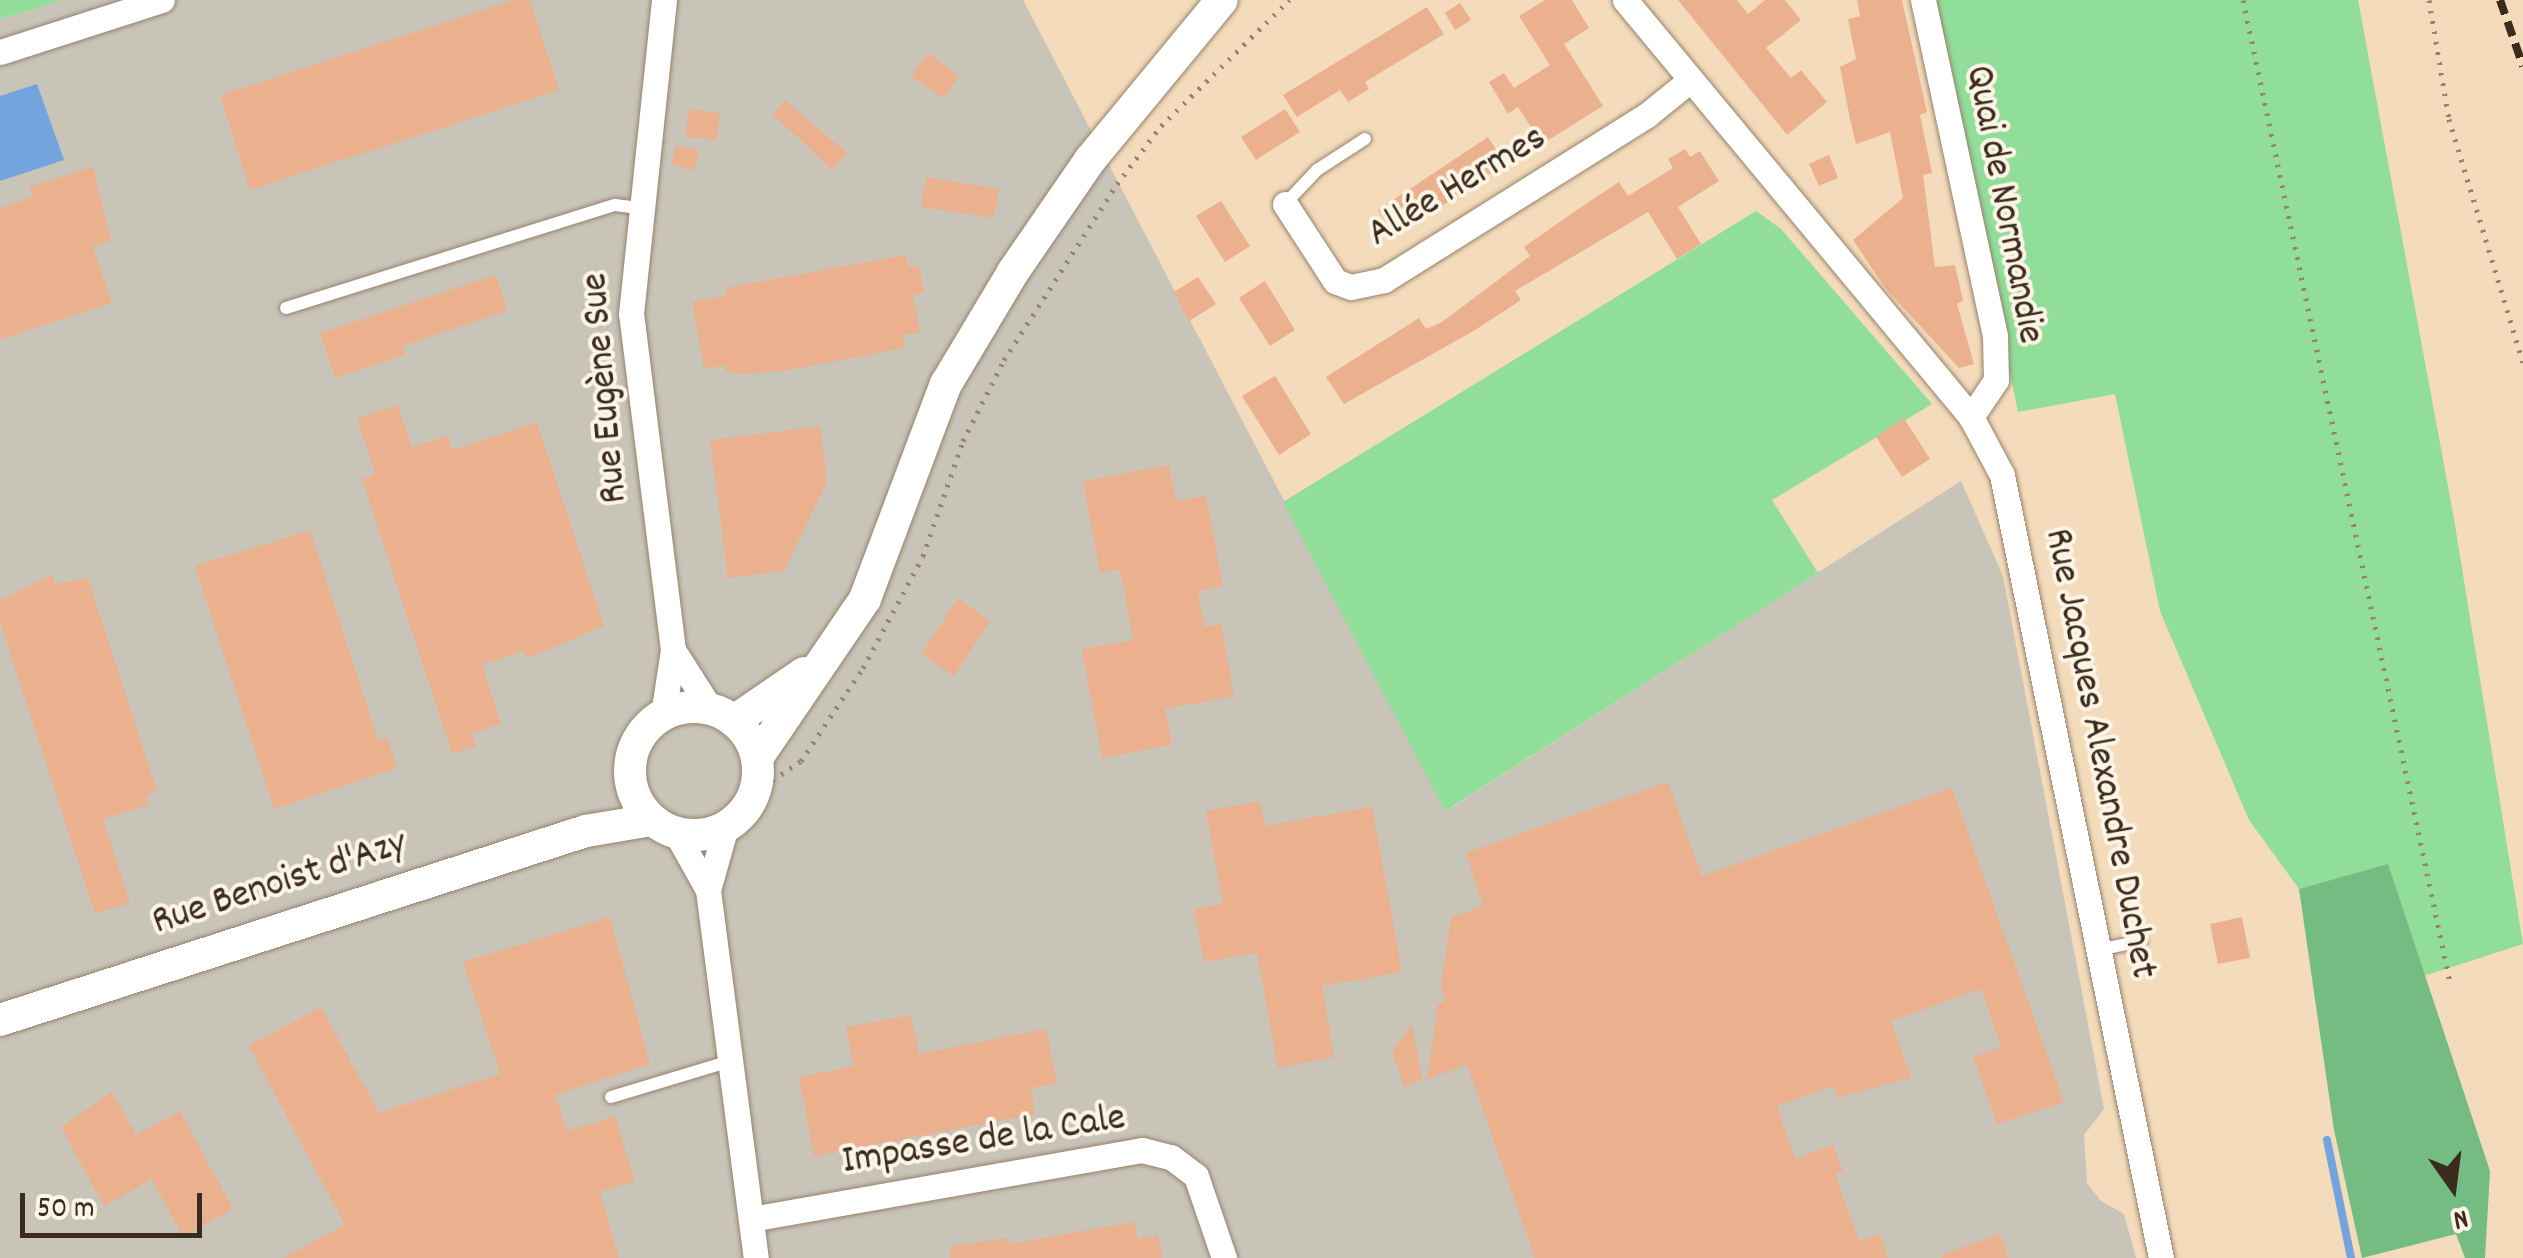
<!DOCTYPE html>
<html>
<head>
<meta charset="utf-8">
<style>
	body { margin:0 }
	#map { position:relative; width:2523px; height:1258px; overflow:hidden; background:#f3dbbb; font-family:Dekko,sans-serif }
	div>[style] { position:absolute }
	.industrial>* { inset:0; background:#c8c4b8 }
	.green>* { inset:0; background:#91dd9a }
	.forest>* { inset:0; background:#74bc82 }
	.water>* { inset:0; background:#74a4de }
	.stream>* { height:8px; margin:-4px; padding:0 4px; transform-origin:4px; border-radius:4px; background:#74a4de }
	.building>* { inset:0; background:#ebb18e }
	.path>* { height:5px; margin-top:-2.5px; transform-origin:0; background:repeating-linear-gradient(90deg,#97826c 0 2.5px,transparent 0 10.5px) }
	.roads { filter:drop-shadow(0 0 2px #97826c) drop-shadow(0 0 2px #97826c) }
	.service>* { height:12px; margin:-6px; padding:0 6px; transform-origin:6px; border-radius:6px; background:#fff }
	.minor>* { height:25px; margin:-12.5px; padding:0 12.5px; transform-origin:12.5px; border-radius:12.5px; background:#fff }
	.tertiary>* { height:32px; margin:-16px; padding:0 16px; transform-origin:16px; border-radius:16px; background:#fff }
	.tertiary>.ring { margin:-16px; padding:0; box-sizing:content-box; background:none; border:32px solid #fff; border-radius:50% }
	.rail>* { height:8px; margin-top:-4px; transform-origin:0; background:repeating-linear-gradient(90deg,#3b2a1e 0 15px,transparent 0 23px) }
	span { translate:-50% -50%; white-space:nowrap; text-align:center; line-height:1.15; -webkit-text-stroke:8px #fcf5e5; paint-order:stroke }
	.street-label { font-size:40px; color:#3b2a1e }
	.north { position:absolute; left:2403px; top:1138px; width:100px; height:100px; -webkit-text-stroke:8px #fcf5e5; paint-order:stroke; rotate:166deg; font-size:28px; font-weight:700; line-height:40px; text-align:center; color:#3b2a1e }
	.north::after { content:''; display:block; margin:auto; width:35px; height:45px; background:#3b2a1e; clip-path:polygon(50% 0,100% 100%,50% 72%,0 100%) }
	.scale { position:absolute; left:20px; top:1193px; width:182px; height:45px; box-sizing:border-box; border:5px solid #3b2a1e; border-top:0; padding-left:12px; font-size:30px; line-height:35px; white-space:nowrap; color:#3b2a1e; -webkit-text-stroke:8px #fcf5e5; paint-order:stroke }
</style>
</head>
<body>
<div id="map">
	<div class="industrial">
		<i style="clip-path:polygon(63px 0,1023px 0,1446px 811px,1961px 481px,2003px 576px,2104px 1109px,2084px 1135px,2087px 1183px,2101px 1201px,2124px 1214px,2136px 1258px,0 1258px,0 19px)"></i>
	</div>
	<div class="green">
		<i style="clip-path:polygon(0 0,63px 0,0 19px)"></i>
		<i style="clip-path:polygon(1934px 0,2358px 0,2454px 519px,2523px 944px,2424px 976px,2388px 865px,2299px 889px,2249px 820px,2160px 611px,2115px 394px,2018px 412px)"></i>
		<i style="clip-path:polygon(1756px 211px,1781px 229px,1932px 404px,1772px 500px,1818px 573px,1445px 811px,1283px 502px)"></i>
	</div>
	<div class="forest">
		<i style="clip-path:polygon(2388px 864px,2490px 1171px,2485px 1258px,2465px 1258px,2456px 1234px,2362px 1258px,2334px 1130px,2299px 889px)"></i>
	</div>
	<div class="water">
		<i style="clip-path:polygon(37px 84px,64px 160px,0 181px,0 96px)"></i>
	</div>
	<div class="stream">
		<i style="left:2327px;top:1140px;width:120px;rotate:78.5deg"></i>
	</div>
	<div class="building">
		<i style="clip-path:polygon(514px 0,530px 0,559px 90px,250px 190px,220px 95px)"></i>
		<i style="clip-path:polygon(1545px 0,1572px 0,1589px 28px,1564px 44px,1603px 106px,1542px 144px,1518px 107px,1508px 114px,1489px 82px,1504px 73px,1514px 88px,1550px 65px,1519px 16px)"></i>
		<i style="clip-path:polygon(1678px 0,1737px 0,1748px 14px,1765px 0,1785px 0,1801px 20px,1766px 48px,1791px 78px,1801px 70px,1827px 102px,1787px 135px)"></i>
		<i style="clip-path:polygon(1857px 0,1902px 0,1927px 112px,1920px 115px,1932px 173px,1923px 175px,1935px 267px,1955px 265px,1963px 301px,1957px 304px,1974px 364px,1959px 368px,1886px 289px,1853px 240px,1903px 198px,1890px 132px,1856px 144px,1850px 119px,1840px 67px,1856px 59px,1848px 19px,1860px 16px)"></i>
		<i style="clip-path:polygon(1460px 3px,1471px 20px,1455px 30px,1445px 13px)"></i>
		<i style="clip-path:polygon(1427px 7px,1444px 34px,1365px 82px,1369px 89px,1348px 102px,1340px 90px,1297px 117px,1283px 95px)"></i>
		<i style="clip-path:polygon(928px 53px,959px 76px,944px 98px,911px 77px)"></i>
		<i style="clip-path:polygon(785px 100px,847px 153px,832px 170px,773px 114px)"></i>
		<i style="clip-path:polygon(689px 109px,720px 113px,717px 140px,685px 137px)"></i>
		<i style="clip-path:polygon(1285px 109px,1300px 132px,1256px 160px,1241px 137px)"></i>
		<i style="clip-path:polygon(1488px 137px,1505px 164px,1395px 237px,1378px 210px)"></i>
		<i style="clip-path:polygon(676px 145px,699px 151px,694px 170px,671px 164px)"></i>
		<i style="clip-path:polygon(1685px 149px,1690px 157px,1700px 151px,1719px 181px,1678px 207px,1701px 244px,1677px 259px,1648px 212px,1515px 291px,1521px 300px,1475px 330px,1344px 404px,1326px 377px,1419px 318px,1426px 329px,1442px 322px,1530px 256px,1524px 247px,1581px 207px,1619px 182px,1628px 196px,1673px 168px,1668px 159px)"></i>
		<i style="clip-path:polygon(1829px 155px,1838px 178px,1819px 186px,1809px 164px)"></i>
		<i style="clip-path:polygon(93px 167px,111px 241px,93px 246px,112px 303px,0 339px,0 208px,33px 197px,29px 187px)"></i>
		<i style="clip-path:polygon(926px 177px,999px 189px,994px 218px,921px 207px)"></i>
		<i style="clip-path:polygon(1221px 201px,1250px 246px,1225px 262px,1196px 216px)"></i>
		<i style="clip-path:polygon(906px 255px,908px 267px,919px 266px,924px 293px,913px 295px,920px 333px,903px 335px,904px 348px,789px 370px,742px 374px,726px 372px,725px 365px,704px 369px,692px 302px,728px 295px,725px 288px)"></i>
		<i style="clip-path:polygon(496px 275px,507px 311px,402px 346px,405px 355px,335px 378px,320px 333px)"></i>
		<i style="clip-path:polygon(1198px 277px,1216px 304px,1189px 321px,1174px 292px)"></i>
		<i style="clip-path:polygon(1265px 281px,1295px 330px,1270px 346px,1239px 298px)"></i>
		<i style="clip-path:polygon(1275px 376px,1311px 434px,1279px 455px,1242px 396px)"></i>
		<i style="clip-path:polygon(398px 405px,412px 447px,448px 436px,452px 450px,537px 422px,604px 626px,526px 659px,523px 651px,482px 665px,501px 724px,472px 733px,476px 746px,452px 754px,362px 479px,375px 474px,357px 418px)"></i>
		<i style="clip-path:polygon(1904px 418px,1930px 459px,1902px 477px,1876px 437px)"></i>
		<i style="clip-path:polygon(820px 426px,827px 482px,784px 571px,728px 578px,710px 440px)"></i>
		<i style="clip-path:polygon(1169px 465px,1176px 501px,1206px 496px,1223px 586px,1198px 591px,1205px 627px,1221px 624px,1234px 696px,1165px 709px,1172px 745px,1102px 758px,1082px 649px,1133px 640px,1120px 569px,1100px 573px,1083px 481px)"></i>
		<i style="clip-path:polygon(310px 530px,378px 740px,387px 737px,397px 768px,274px 809px,195px 566px)"></i>
		<i style="clip-path:polygon(52px 574px,55px 584px,88px 578px,157px 791px,146px 795px,149px 805px,103px 819px,130px 903px,95px 914px,0 622px,0 600px)"></i>
		<i style="clip-path:polygon(958px 598px,990px 621px,954px 676px,921px 654px)"></i>
		<i style="clip-path:polygon(1668px 782px,1702px 876px,1952px 788px,2064px 1102px,1997px 1124px,1973px 1057px,2001px 1047px,1981px 989px,1891px 1021px,1911px 1078px,1838px 1097px,1834px 1086px,1777px 1106px,1795px 1159px,1833px 1145px,1843px 1171px,1835px 1174px,1859px 1241px,1880px 1234px,1888px 1258px,1535px 1258px,1467px 1065px,1427px 1079px,1438px 1004px,1445px 1001px,1441px 985px,1451px 917px,1483px 906px,1466px 853px)"></i>
		<i style="clip-path:polygon(1260px 801px,1265px 826px,1372px 807px,1402px 972px,1322px 986px,1334px 1057px,1278px 1068px,1257px 953px,1204px 962px,1194px 909px,1223px 904px,1206px 811px)"></i>
		<i style="clip-path:polygon(610px 917px,650px 1064px,555px 1095px,567px 1131px,615px 1116px,635px 1181px,600px 1192px,619px 1258px,283px 1258px,345px 1225px,249px 1046px,321px 1007px,379px 1113px,500px 1074px,463px 962px)"></i>
		<i style="clip-path:polygon(2242px 917px,2250px 958px,2218px 964px,2210px 924px)"></i>
		<i style="clip-path:polygon(911px 1015px,919px 1054px,1046px 1029px,1057px 1083px,1031px 1088px,1035px 1114px,814px 1156px,799px 1077px,854px 1066px,846px 1027px)"></i>
		<i style="clip-path:polygon(1412px 1024px,1422px 1080px,1404px 1087px,1392px 1052px)"></i>
		<i style="clip-path:polygon(112px 1092px,136px 1135px,180px 1111px,233px 1209px,183px 1237px,152px 1179px,104px 1206px,61px 1127px)"></i>
		<i style="clip-path:polygon(1134px 1222px,1138px 1239px,1158px 1235px,1162px 1258px,951px 1258px,950px 1246px,1008px 1238px,1009px 1244px)"></i>
		<i style="clip-path:polygon(2000px 1234px,2008px 1258px,1942px 1258px,1941px 1255px)"></i>
	</div>
	<div class="path">
		<i style="left:2243px;top:0;width:1004px;rotate:78.1deg"></i>
		<i style="left:2429px;top:0;width:121px;rotate:80.5deg"></i>
		<i style="left:2449px;top:119px;width:255px;rotate:73.1deg"></i>
		<i style="left:755px;top:792px;width:55px;rotate:-34deg"></i>
		<i style="left:801px;top:761px;width:112px;rotate:-56.3deg"></i>
		<i style="left:863px;top:668px;width:127px;rotate:-61.8deg"></i>
		<i style="left:923px;top:556px;width:122px;rotate:-70.8deg"></i>
		<i style="left:963px;top:441px;width:91px;rotate:-63.2deg"></i>
		<i style="left:1004px;top:360px;width:209px;rotate:-57.3deg"></i>
		<i style="left:1117px;top:184px;width:73px;rotate:-52.8deg"></i>
		<i style="left:1161px;top:126px;width:180px;rotate:-44.5deg"></i>
	</div>
	<div class="roads">
		<div class="service">
			<i style="left:1285px;top:204px;width:47px;rotate:-46.7deg"></i>
			<i style="left:1317px;top:170px;width:57px;rotate:-32.9deg"></i>
			<i style="left:286px;top:308px;width:345px;rotate:-17.4deg"></i>
			<i style="left:615px;top:205px;width:24px;rotate:7deg"></i>
			<i style="left:2098px;top:950px;width:44px;rotate:-11.8deg"></i>
			<i style="left:611px;top:1097px;width:124px;rotate:-16.8deg"></i>
		</div>
		<div class="minor">
			<i style="left:1625px;top:0;width:542px;rotate:50.32deg"></i>
			<i style="left:1971px;top:417px;width:66px;rotate:61.9deg"></i>
			<i style="left:2002px;top:475px;width:799px;rotate:78.52deg"></i>
			<i style="left:1923px;top:0;width:344px;rotate:77.9deg"></i>
			<i style="left:1995px;top:336px;width:44px;rotate:88.7deg"></i>
			<i style="left:1996px;top:380px;width:45px;rotate:124deg"></i>
			<i style="left:0;top:52px;width:170px;rotate:-17.8deg"></i>
			<i style="left:1285px;top:204px;width:92px;rotate:57deg"></i>
			<i style="left:1335px;top:281px;width:17px;rotate:21deg"></i>
			<i style="left:1351px;top:287px;width:34px;rotate:-12deg"></i>
			<i style="left:1384px;top:280px;width:310px;rotate:-32.1deg"></i>
			<i style="left:1647px;top:115px;width:54px;rotate:-39deg"></i>
			<i style="left:673px;top:650px;width:69px;rotate:57.5deg"></i>
			<i style="left:663px;top:715px;width:66px;rotate:-81.3deg"></i>
			<i style="left:673px;top:650px;width:339px;rotate:-97.1deg"></i>
			<i style="left:631px;top:314px;width:316px;rotate:-84deg"></i>
			<i style="left:726px;top:826px;width:66px;rotate:105.7deg"></i>
			<i style="left:708px;top:890px;width:371px;rotate:82.6deg"></i>
			<i style="left:675px;top:831px;width:68px;rotate:60.8deg"></i>
			<i style="left:751px;top:1219px;width:397px;rotate:-10deg"></i>
			<i style="left:1142px;top:1150px;width:30px;rotate:14deg"></i>
			<i style="left:1171px;top:1157px;width:31px;rotate:37deg"></i>
			<i style="left:1196px;top:1176px;width:87px;rotate:71.1deg"></i>
		</div>
		<div class="tertiary">
			<i class="ring" style="left:630px;top:707px;width:96px;height:96px"></i>
			<i style="left:734px;top:721px;width:85px;rotate:-34.4deg"></i>
			<i style="left:757px;top:758px;width:192px;rotate:-55.8deg"></i>
			<i style="left:865px;top:599px;width:230px;rotate:-69.4deg"></i>
			<i style="left:946px;top:384px;width:131px;rotate:-59.1deg"></i>
			<i style="left:1013px;top:272px;width:136px;rotate:-55.5deg"></i>
			<i style="left:1090px;top:160px;width:207px;rotate:-50.5deg"></i>
			<i style="left:0;top:1020px;width:616px;rotate:-17.88deg"></i>
			<i style="left:586px;top:831px;width:67px;rotate:-9.5deg"></i>
		</div>
	</div>
	<div class="rail">
		<i style="left:2500px;top:0;width:70px;rotate:70.8deg"></i>
	</div>
	<div class="street-label">
		<span style="left:1458px;top:188px;rotate:-31deg">Allée Hermes</span>
		<span style="left:2002px;top:205px;rotate:79deg">Quai de Normandie</span>
		<span style="left:607px;top:388px;rotate:-95deg">Rue Eugène Sue</span>
		<span style="left:2098px;top:754px;rotate:79deg">Rue Jacques Alexandre Duchet</span>
		<span style="left:280px;top:885px;rotate:-18deg">Rue Benoist d'Azy</span>
		<span style="left:984px;top:1142px;rotate:-9deg">Impasse de la Cale</span>
	</div>
	<div class="north">N</div>
	<div class="scale">50 m</div>
</div>
</body>
</html>
